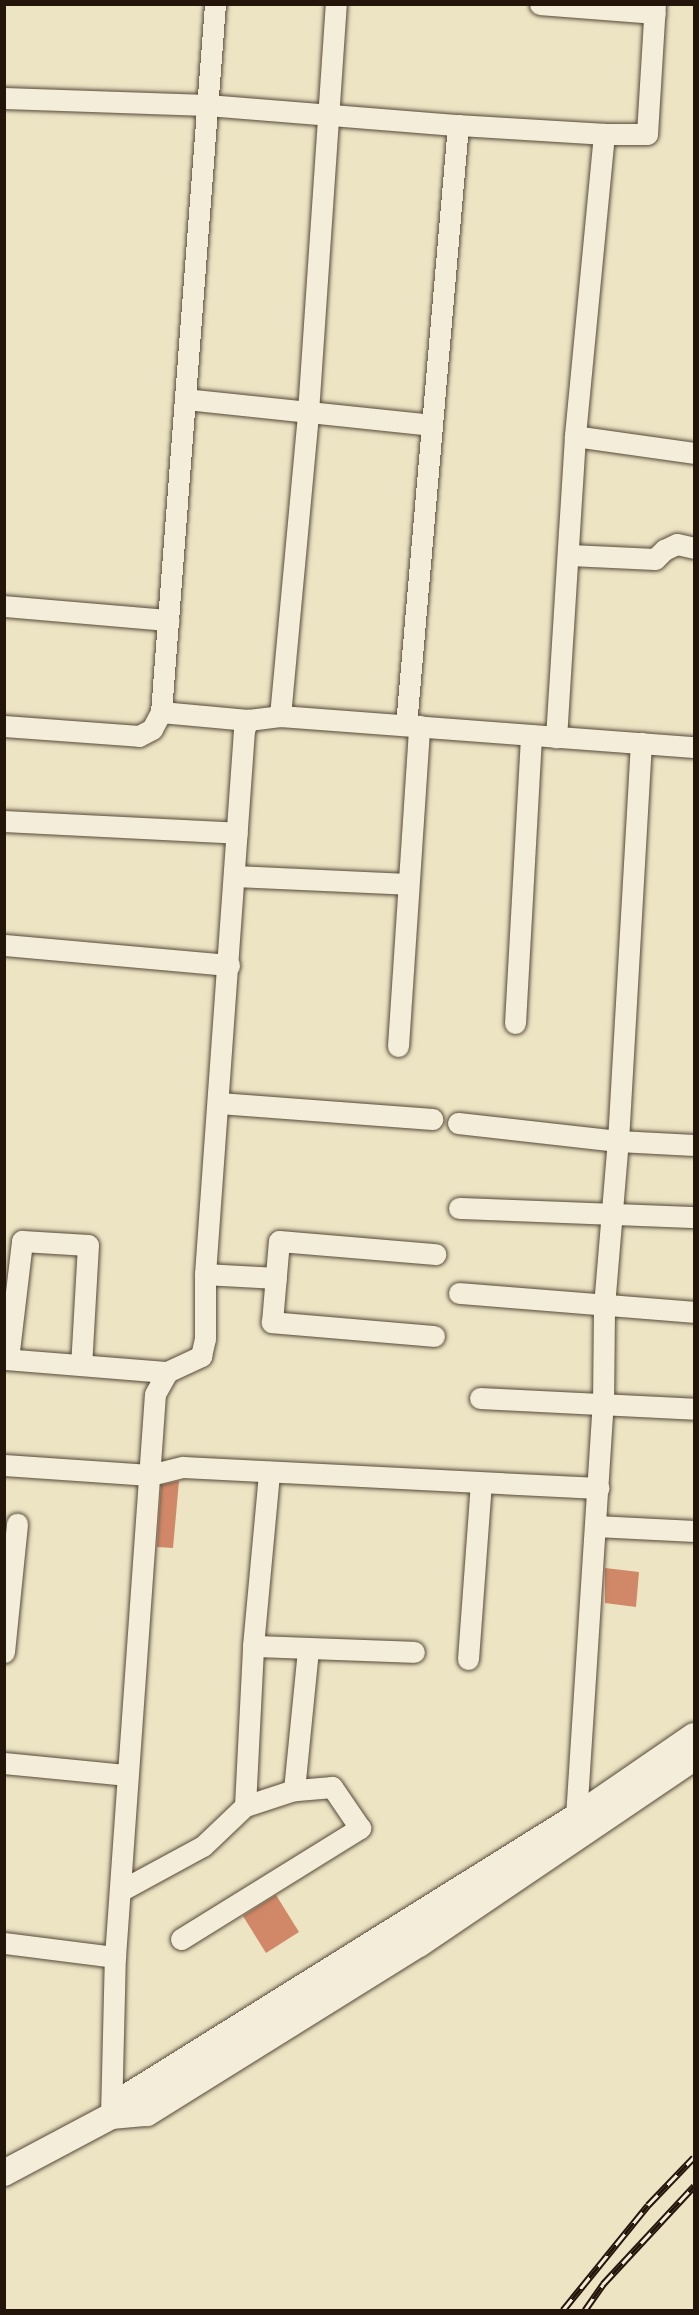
<!DOCTYPE html>
<html>
<head>
<meta charset="utf-8">
<style>
	body { margin:0 }
	#map { position:relative; width:699px; height:2315px; overflow:hidden; background:#ede4c4; font-family:"IM FELL French Canon",serif }
	div>[style] { position:absolute }
	.building>* { inset:0; background:#d08868 }
	.roads { filter:drop-shadow(0 0 2px #564938) drop-shadow(0 0 2px #564938) }
	.minor>* { height:21px; margin:-10.5px; padding:0 10.5px; transform-origin:10.5px; border-radius:10.5px; background:#f3edd9 }
	.tertiary>* { height:26px; margin:-13px; padding:0 13px; transform-origin:13px; border-radius:13px; background:#f3edd9 }
	.rail>* { height:7px; margin-top:-3.5px; transform-origin:0; background:repeating-linear-gradient(90deg,#f3edd9 0 14px,#231509 0 28px); box-sizing:border-box; border-block:2px solid #231509 }
	span { translate:-50% -50%; white-space:nowrap; text-align:center; line-height:1.15; -webkit-text-stroke:6px #f3edd9; paint-order:stroke }
	.frame { position:absolute; inset:0; border:6px solid #231509; pointer-events:none }
</style>
</head>
<body>
<div id="map">
	<div class="building">
		<i style="clip-path:polygon(179px 1481px,173px 1548px,157px 1547px,161px 1485px)"></i>
		<i style="clip-path:polygon(605px 1568px,639px 1572px,636px 1607px,605px 1603px)"></i>
		<i style="clip-path:polygon(276px 1895px,299px 1932px,266px 1953px,243px 1916px)"></i>
	</div>
	<div class="roads">
		<div class="minor">
			<i style="left:215px;top:4px;width:710px;rotate:94.36deg"></i>
			<i style="left:161px;top:712px;width:87px;rotate:5.3deg"></i>
			<i style="left:540px;top:4px;width:115px;rotate:4.5deg"></i>
			<i style="left:4px;top:98px;width:203px;rotate:2deg"></i>
			<i style="left:207px;top:105px;width:252px;rotate:4.6deg"></i>
			<i style="left:458px;top:125px;width:602px;rotate:94.95deg"></i>
			<i style="left:458px;top:125px;width:146px;rotate:3.5deg"></i>
			<i style="left:604px;top:134px;width:303px;rotate:95.5deg"></i>
			<i style="left:575px;top:436px;width:302px;rotate:93.6deg"></i>
			<i style="left:604px;top:134px;width:43px"></i>
			<i style="left:647px;top:134px;width:130px;rotate:-86.5deg"></i>
			<i style="left:185px;top:399px;width:248px;rotate:6deg"></i>
			<i style="left:575px;top:436px;width:120px;rotate:8.1deg"></i>
			<i style="left:570px;top:555px;width:85px;rotate:2.7deg"></i>
			<i style="left:655px;top:559px;width:13px;rotate:-45deg"></i>
			<i style="left:664px;top:550px;width:14px;rotate:-25deg"></i>
			<i style="left:677px;top:544px;width:17px;rotate:13deg"></i>
			<i style="left:4px;top:606px;width:165px;rotate:4.9deg"></i>
			<i style="left:280px;top:716px;width:305px;rotate:-84.7deg"></i>
			<i style="left:308px;top:412px;width:409px;rotate:-86.1deg"></i>
			<i style="left:4px;top:726px;width:135px;rotate:4.2deg"></i>
			<i style="left:139px;top:736px;width:15px;rotate:-28deg"></i>
			<i style="left:152px;top:729px;width:19px;rotate:-62deg"></i>
			<i style="left:4px;top:821px;width:233px;rotate:2.9deg"></i>
			<i style="left:234px;top:876px;width:174px;rotate:2.6deg"></i>
			<i style="left:4px;top:945px;width:226px;rotate:5.1deg"></i>
			<i style="left:515px;top:1023px;width:288px;rotate:-86.8deg"></i>
			<i style="left:398px;top:1046px;width:321px;rotate:-86.2deg"></i>
			<i style="left:219px;top:1103px;width:214px;rotate:4.3deg"></i>
			<i style="left:458px;top:1123px;width:161px;rotate:6.4deg"></i>
			<i style="left:618px;top:1141px;width:76px;rotate:3deg"></i>
			<i style="left:459px;top:1208px;width:235px;rotate:2.2deg"></i>
			<i style="left:205px;top:1274px;width:71px;rotate:3.2deg"></i>
			<i style="left:459px;top:1293px;width:236px;rotate:4.6deg"></i>
			<i style="left:434px;top:1336px;width:163px;rotate:-175.1deg"></i>
			<i style="left:272px;top:1322px;width:81px;rotate:-85.1deg"></i>
			<i style="left:279px;top:1241px;width:157px;rotate:4.8deg"></i>
			<i style="left:4px;top:1359px;width:164px;rotate:4.6deg"></i>
			<i style="left:8px;top:1359px;width:119px;rotate:-83.2deg"></i>
			<i style="left:22px;top:1241px;width:66px;rotate:3.5deg"></i>
			<i style="left:88px;top:1245px;width:120px;rotate:93.3deg"></i>
			<i style="left:480px;top:1398px;width:214px;rotate:2.9deg"></i>
			<i style="left:4px;top:1465px;width:146px;rotate:3.9deg"></i>
			<i style="left:150px;top:1475px;width:34px;rotate:-14deg"></i>
			<i style="left:183px;top:1467px;width:416px;rotate:2.9deg"></i>
			<i style="left:596px;top:1526px;width:98px;rotate:2.9deg"></i>
			<i style="left:253px;top:1646px;width:161px;rotate:2.1deg"></i>
			<i style="left:4px;top:1652px;width:129px;rotate:-84.2deg"></i>
			<i style="left:468px;top:1659px;width:176px;rotate:-85.8deg"></i>
			<i style="left:4px;top:1763px;width:124px;rotate:5.6deg"></i>
			<i style="left:294px;top:1790px;width:142px;rotate:-84.3deg"></i>
			<i style="left:576px;top:1817px;width:413px;rotate:-86.3deg"></i>
			<i style="left:603px;top:1405px;width:99px;rotate:-89.4deg"></i>
			<i style="left:604px;top:1306px;width:166px;rotate:-85.2deg"></i>
			<i style="left:618px;top:1141px;width:399px;rotate:-86.7deg"></i>
			<i style="left:120px;top:1891px;width:94px;rotate:-28.5deg"></i>
			<i style="left:203px;top:1846px;width:58px;rotate:-43.6deg"></i>
			<i style="left:245px;top:1806px;width:160px;rotate:-87.1deg"></i>
			<i style="left:253px;top:1646px;width:175px;rotate:-84.7deg"></i>
			<i style="left:181px;top:1939px;width:211px;rotate:-31.8deg"></i>
			<i style="left:360px;top:1828px;width:50px;rotate:-124.3deg"></i>
			<i style="left:332px;top:1787px;width:38px;rotate:175deg"></i>
			<i style="left:294px;top:1790px;width:52px;rotate:161.9deg"></i>
			<i style="left:4px;top:1943px;width:112px;rotate:7.2deg"></i>
			<i style="left:111px;top:2116px;width:159px;rotate:-88.6deg"></i>
			<i style="left:115px;top:1957px;width:564px;rotate:-85.94deg"></i>
			<i style="left:155px;top:1394px;width:25px;rotate:-61deg"></i>
			<i style="left:167px;top:1372px;width:38px;rotate:-25deg"></i>
			<i style="left:201px;top:1356px;width:18px;rotate:-77deg"></i>
			<i style="left:205px;top:1338px;width:64px;rotate:-90deg"></i>
			<i style="left:205px;top:1274px;width:545px;rotate:-85.9deg"></i>
			<i style="left:244px;top:730px;width:11px;rotate:-68deg"></i>
			<i style="left:248px;top:720px;width:32px;rotate:-7deg"></i>
			<i style="left:280px;top:716px;width:415px;rotate:4.3deg"></i>
		</div>
		<div class="tertiary">
			<i style="left:111px;top:2116px;width:36px;rotate:-5deg"></i>
			<i style="left:147px;top:2113px;width:320px;rotate:-31.9deg"></i>
			<i style="left:419px;top:1944px;width:332px;rotate:-34.1deg"></i>
			<i style="left:4px;top:2173px;width:121px;rotate:-28deg"></i>
			<i style="left:111px;top:2116px;width:28px;rotate:-48deg"></i>
			<i style="left:130px;top:2095px;width:526px;rotate:-31.94deg"></i>
			<i style="left:576px;top:1817px;width:143px;rotate:-34.5deg"></i>
		</div>
	</div>
	<div class="rail">
		<i style="left:563px;top:2310px;width:135px;rotate:-51deg"></i>
		<i style="left:648px;top:2205px;width:66px;rotate:-46.2deg"></i>
		<i style="left:585px;top:2310px;width:32px;rotate:-55deg"></i>
		<i style="left:603px;top:2284px;width:134px;rotate:-47.1deg"></i>
	</div>
	<div class="frame"></div>
</div>
</body>
</html>
